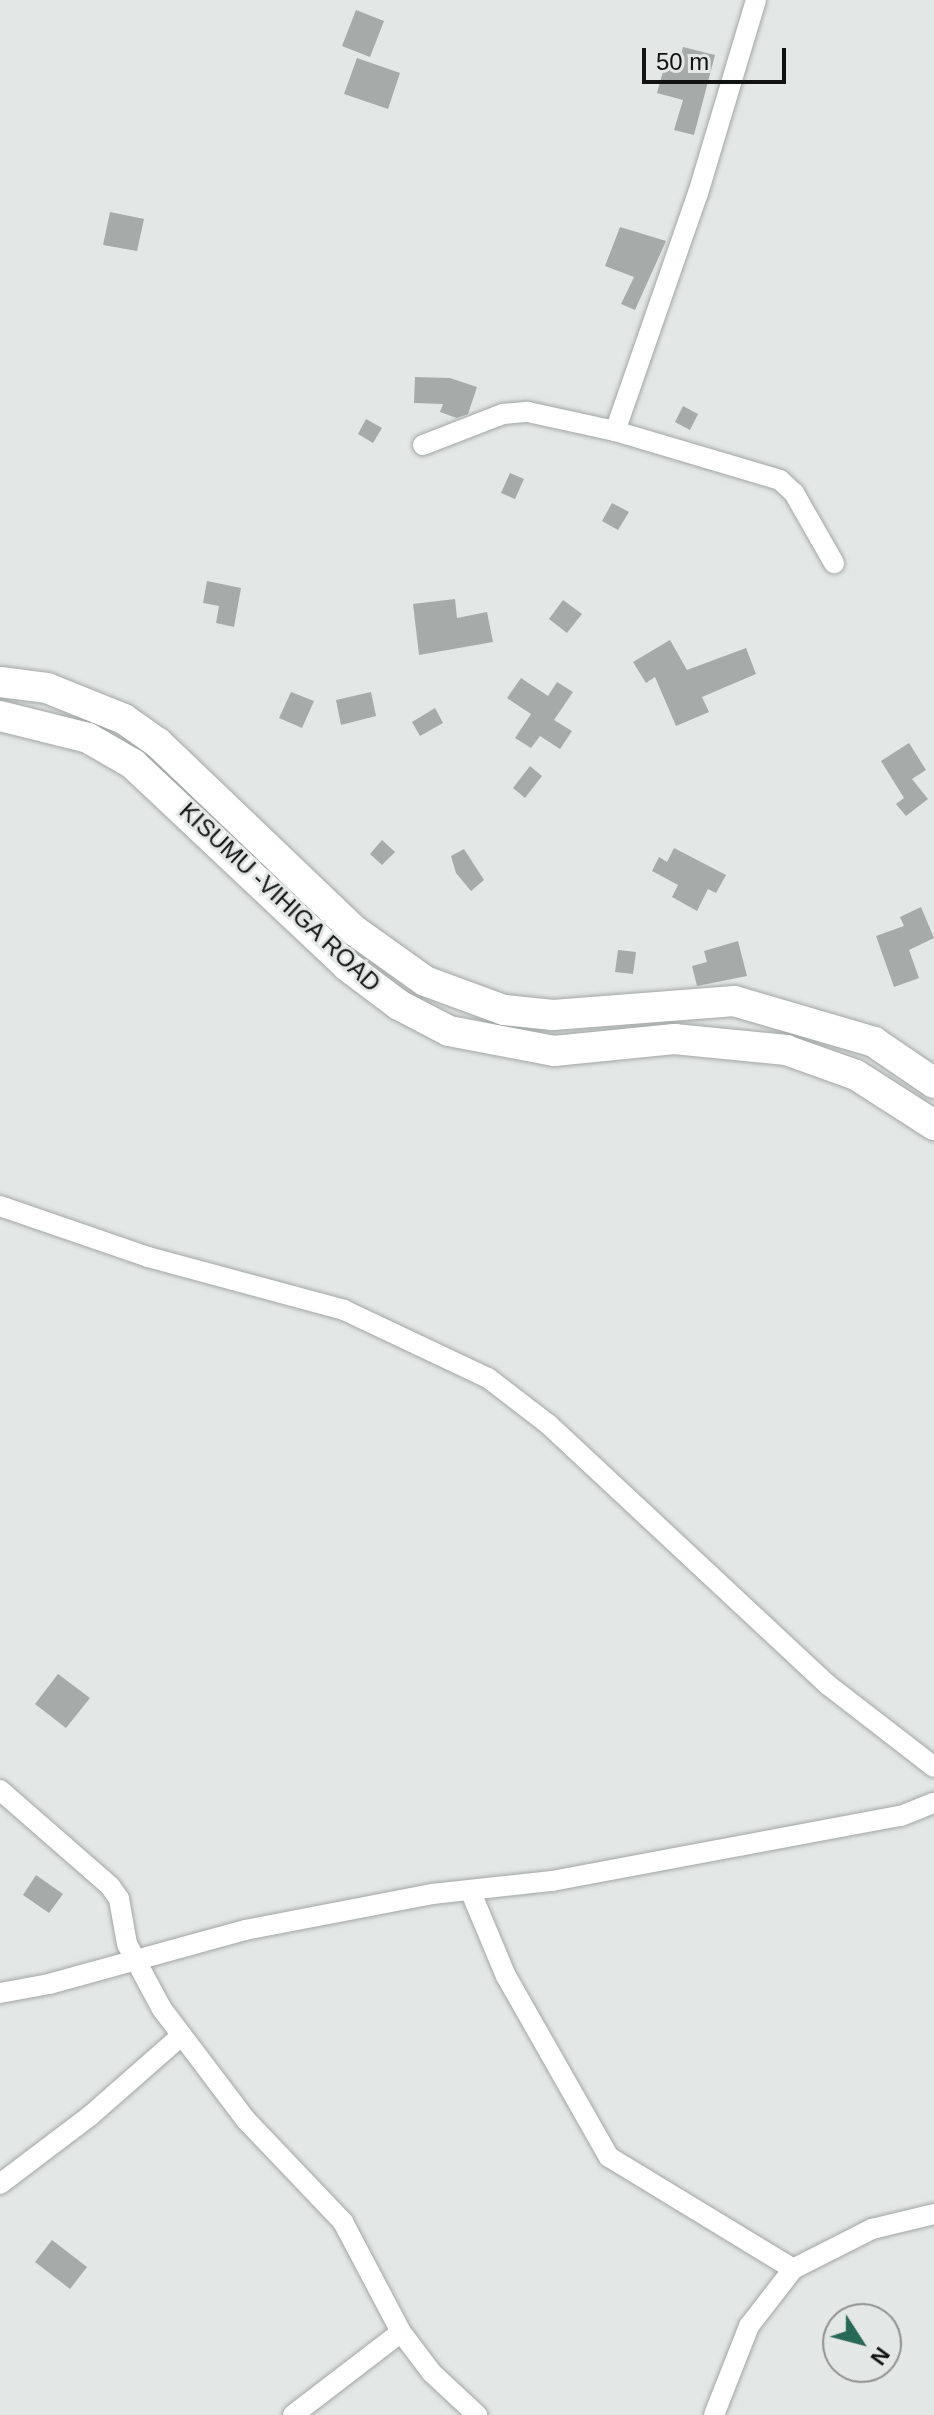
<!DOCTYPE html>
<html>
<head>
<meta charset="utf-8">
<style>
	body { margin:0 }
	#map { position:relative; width:934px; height:2415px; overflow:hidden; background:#e3e7e6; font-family:Helvetica,sans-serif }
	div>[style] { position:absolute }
	.building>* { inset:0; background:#a6aba9 }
	.roads { filter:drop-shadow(0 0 2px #a2a6a5) drop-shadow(0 0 2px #a2a6a5) }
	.minor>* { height:20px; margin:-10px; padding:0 10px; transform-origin:10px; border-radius:10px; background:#fff }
	.highway>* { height:30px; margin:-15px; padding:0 15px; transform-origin:15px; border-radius:15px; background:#fff }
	span { translate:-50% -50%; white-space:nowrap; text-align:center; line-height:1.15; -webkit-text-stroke:6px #e3e7e6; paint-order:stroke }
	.street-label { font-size:24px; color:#111312 }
	.north { position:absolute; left:822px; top:2303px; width:80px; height:80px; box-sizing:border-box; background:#e3e7e6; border:2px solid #8f9291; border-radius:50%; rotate:126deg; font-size:22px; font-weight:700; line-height:32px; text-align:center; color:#111312 }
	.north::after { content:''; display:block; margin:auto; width:28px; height:36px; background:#286856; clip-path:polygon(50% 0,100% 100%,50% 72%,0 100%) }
	.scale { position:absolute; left:642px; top:48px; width:144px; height:36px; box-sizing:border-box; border:4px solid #111312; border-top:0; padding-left:10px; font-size:24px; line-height:28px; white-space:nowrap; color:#111312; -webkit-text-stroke:6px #e3e7e6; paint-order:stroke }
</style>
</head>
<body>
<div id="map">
	<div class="building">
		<i style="clip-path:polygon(356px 10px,384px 21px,370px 57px,342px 46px)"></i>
		<i style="clip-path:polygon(683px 47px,715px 55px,694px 135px,674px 130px,683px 100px,657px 93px,664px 68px,677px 71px)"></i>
		<i style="clip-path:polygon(357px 58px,400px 73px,388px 109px,344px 94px)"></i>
		<i style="clip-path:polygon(110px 212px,144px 219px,137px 251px,103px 245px)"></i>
		<i style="clip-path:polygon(620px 227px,666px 241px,635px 310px,621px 304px,634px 277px,605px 266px)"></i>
		<i style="clip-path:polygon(415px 377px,450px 378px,477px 387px,468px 414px,457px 418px,440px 412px,443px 404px,414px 403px)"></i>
		<i style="clip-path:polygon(683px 406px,698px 414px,690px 430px,675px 422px)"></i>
		<i style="clip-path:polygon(366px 419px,382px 428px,373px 443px,358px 434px)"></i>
		<i style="clip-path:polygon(510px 473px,524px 479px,515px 499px,501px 493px)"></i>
		<i style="clip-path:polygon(612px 503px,629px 512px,618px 530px,602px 521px)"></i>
		<i style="clip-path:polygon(207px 581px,241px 588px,234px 627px,216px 623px,219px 606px,203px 603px)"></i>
		<i style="clip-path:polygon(455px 599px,457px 618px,487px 612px,493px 642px,419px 655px,413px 604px)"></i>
		<i style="clip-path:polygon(563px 600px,582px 614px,567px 633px,549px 619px)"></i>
		<i style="clip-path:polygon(670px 640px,687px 670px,746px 648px,756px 674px,702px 697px,709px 712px,676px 726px,655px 677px,646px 683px,633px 662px)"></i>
		<i style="clip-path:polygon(521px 678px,548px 696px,557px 682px,573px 692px,554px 720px,572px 731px,560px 749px,540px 736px,531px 748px,515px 738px,531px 714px,507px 698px)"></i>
		<i style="clip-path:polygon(291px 692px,314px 701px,302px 728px,279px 718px)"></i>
		<i style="clip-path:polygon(371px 692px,376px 716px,341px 725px,336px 700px)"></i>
		<i style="clip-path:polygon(435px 708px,443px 723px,420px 736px,412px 722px)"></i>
		<i style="clip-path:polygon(909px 743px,926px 770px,912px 779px,928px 799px,906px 816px,896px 804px,904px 798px,881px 761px)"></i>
		<i style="clip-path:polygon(530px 766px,542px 776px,525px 798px,513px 788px)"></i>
		<i style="clip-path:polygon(382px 840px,395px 852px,382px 865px,370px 854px)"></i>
		<i style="clip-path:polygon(674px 848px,726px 875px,716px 893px,708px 889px,697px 911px,672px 897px,678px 885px,652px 871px,659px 857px,667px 862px)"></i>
		<i style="clip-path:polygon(464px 849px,484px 880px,471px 891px,456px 873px,451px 856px)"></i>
		<i style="clip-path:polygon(921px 907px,934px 938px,909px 950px,919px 978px,894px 987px,876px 936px,904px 926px,900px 917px)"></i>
		<i style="clip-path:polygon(738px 941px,747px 976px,697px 986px,692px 966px,707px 962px,704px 951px)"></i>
		<i style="clip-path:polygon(618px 950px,636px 952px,633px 974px,615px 972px)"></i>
		<i style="clip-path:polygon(58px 1674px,90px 1698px,66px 1728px,35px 1704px)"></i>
		<i style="clip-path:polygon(36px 1875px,63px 1894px,49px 1913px,23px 1895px)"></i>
		<i style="clip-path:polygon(52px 2240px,87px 2267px,70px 2289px,35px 2262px)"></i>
	</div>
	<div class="roads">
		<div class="minor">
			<i style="left:756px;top:0;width:202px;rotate:106.7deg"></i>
			<i style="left:698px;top:193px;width:252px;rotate:109.2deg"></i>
			<i style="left:615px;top:431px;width:172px;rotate:16.5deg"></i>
			<i style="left:780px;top:480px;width:19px;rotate:43deg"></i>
			<i style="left:794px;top:493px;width:81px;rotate:60.3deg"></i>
			<i style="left:423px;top:445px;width:86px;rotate:-21.2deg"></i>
			<i style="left:503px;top:414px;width:25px;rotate:-5deg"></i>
			<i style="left:528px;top:412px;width:89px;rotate:12.3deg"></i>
			<i style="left:0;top:1206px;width:157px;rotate:19deg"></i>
			<i style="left:148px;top:1257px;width:203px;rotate:15.1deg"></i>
			<i style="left:344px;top:1310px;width:159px;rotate:25.3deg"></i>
			<i style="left:488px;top:1378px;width:76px;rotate:37.5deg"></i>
			<i style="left:548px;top:1424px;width:383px;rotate:43deg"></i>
			<i style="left:828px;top:1685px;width:134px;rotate:37.7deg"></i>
			<i style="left:0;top:1790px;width:146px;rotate:41.1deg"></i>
			<i style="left:110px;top:1886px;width:16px;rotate:55deg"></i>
			<i style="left:119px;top:1899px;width:46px;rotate:79.9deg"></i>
			<i style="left:127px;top:1944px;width:74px;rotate:61.7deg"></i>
			<i style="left:162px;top:2009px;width:139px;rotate:52.9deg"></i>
			<i style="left:246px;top:2120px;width:141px;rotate:46.4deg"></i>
			<i style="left:343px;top:2222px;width:124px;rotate:62.2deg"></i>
			<i style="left:401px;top:2332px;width:51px;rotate:52.9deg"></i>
			<i style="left:432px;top:2373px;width:62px;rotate:43deg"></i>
			<i style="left:470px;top:1890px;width:93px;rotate:67.3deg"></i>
			<i style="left:506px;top:1976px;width:208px;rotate:60.4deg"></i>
			<i style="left:609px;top:2157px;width:215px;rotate:31.3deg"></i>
			<i style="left:0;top:1993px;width:50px;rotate:-10.4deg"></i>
			<i style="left:49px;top:1984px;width:203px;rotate:-15.4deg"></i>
			<i style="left:245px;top:1930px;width:190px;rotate:-10.9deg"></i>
			<i style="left:432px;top:1894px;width:121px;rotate:-6.2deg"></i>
			<i style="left:552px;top:1881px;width:355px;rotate:-10.6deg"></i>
			<i style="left:901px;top:1816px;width:35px;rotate:-22deg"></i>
			<i style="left:0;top:2184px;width:113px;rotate:-37.1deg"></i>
			<i style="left:90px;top:2116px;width:121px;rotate:-41.3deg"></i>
			<i style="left:293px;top:2415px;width:136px;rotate:-37.5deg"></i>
			<i style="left:714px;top:2415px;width:96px;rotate:-68.5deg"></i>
			<i style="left:749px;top:2326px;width:72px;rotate:-52.3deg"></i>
			<i style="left:793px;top:2269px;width:89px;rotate:-26.9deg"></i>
			<i style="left:872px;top:2229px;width:64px;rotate:-13.6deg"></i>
		</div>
		<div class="highway">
			<i style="left:0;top:682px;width:47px;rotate:7.3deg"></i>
			<i style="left:47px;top:688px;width:83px;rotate:21.9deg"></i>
			<i style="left:124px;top:719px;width:42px;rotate:35.2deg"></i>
			<i style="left:158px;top:743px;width:272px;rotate:43.7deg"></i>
			<i style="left:355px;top:931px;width:86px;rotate:35.5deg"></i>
			<i style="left:425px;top:981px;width:84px;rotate:20.2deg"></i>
			<i style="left:504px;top:1010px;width:49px;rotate:5.8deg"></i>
			<i style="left:553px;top:1015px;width:182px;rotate:-4.4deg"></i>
			<i style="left:734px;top:1001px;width:146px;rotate:16.3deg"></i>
			<i style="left:874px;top:1042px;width:73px;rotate:34.3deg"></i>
			<i style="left:0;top:716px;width:91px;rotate:14deg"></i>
			<i style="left:88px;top:738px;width:52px;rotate:30deg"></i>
			<i style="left:133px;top:764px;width:294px;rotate:43.3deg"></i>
			<i style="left:347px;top:966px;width:65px;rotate:36.9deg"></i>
			<i style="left:399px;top:1005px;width:56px;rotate:27.5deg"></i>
			<i style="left:449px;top:1031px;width:107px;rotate:10.8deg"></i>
			<i style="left:554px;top:1051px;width:121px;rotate:-5.7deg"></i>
			<i style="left:674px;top:1039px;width:113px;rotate:5.6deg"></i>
			<i style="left:786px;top:1050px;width:74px;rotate:19.7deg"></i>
			<i style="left:856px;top:1075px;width:93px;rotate:32.7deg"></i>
		</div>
	</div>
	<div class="street-label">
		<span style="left:280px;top:897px;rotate:43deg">KISUMU -VIHIGA ROAD</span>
	</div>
	<div class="north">N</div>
	<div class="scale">50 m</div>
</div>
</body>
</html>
